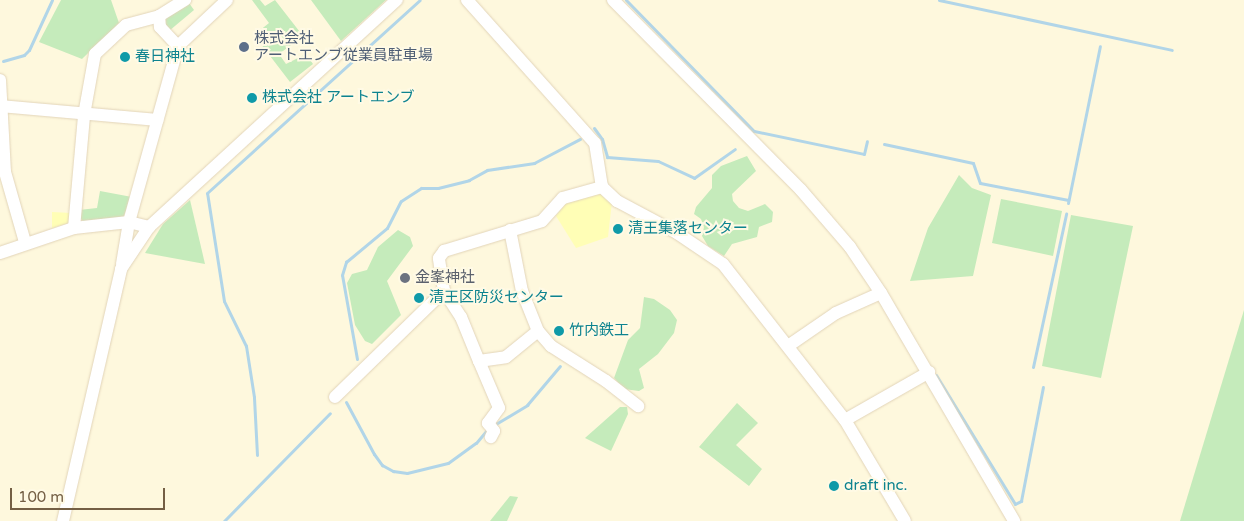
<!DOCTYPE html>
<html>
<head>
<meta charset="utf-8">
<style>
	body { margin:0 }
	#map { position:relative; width:1244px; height:521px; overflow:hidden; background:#fef8dd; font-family:"Varela Round","Noto Sans JP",sans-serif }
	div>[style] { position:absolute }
	.green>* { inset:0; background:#c5ebbb }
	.sand>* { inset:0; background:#fffeb6 }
	.stream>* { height:3px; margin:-1.5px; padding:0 1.5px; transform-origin:1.5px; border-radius:1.5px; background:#b1d5e8 }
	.roads { filter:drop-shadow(0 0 1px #e2d4b9) drop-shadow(0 0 1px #e2d4b9) }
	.minor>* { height:12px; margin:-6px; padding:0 6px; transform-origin:6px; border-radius:6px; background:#fff }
	.dots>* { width:14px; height:14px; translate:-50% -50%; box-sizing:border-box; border:2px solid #fffae5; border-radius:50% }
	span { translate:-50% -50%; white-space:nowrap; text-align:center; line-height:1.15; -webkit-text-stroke:4px #fffae5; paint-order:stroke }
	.service-label { font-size:15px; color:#4e5e75 }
	.left { translate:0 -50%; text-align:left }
	.culture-label { font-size:15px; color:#0d838f }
	.worship-label { font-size:15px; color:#5b616d }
	.scale { position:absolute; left:10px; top:488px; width:155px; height:22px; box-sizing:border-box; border:2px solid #745f44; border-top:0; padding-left:6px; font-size:15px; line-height:18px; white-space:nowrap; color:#745f44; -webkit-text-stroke:4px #fffae5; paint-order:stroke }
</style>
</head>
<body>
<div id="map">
	<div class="green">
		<i style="clip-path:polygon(61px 0,111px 0,119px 23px,82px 59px,39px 42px)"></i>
		<i style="clip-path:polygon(252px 0,260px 0,265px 6px,275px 0,303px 36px,279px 54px,286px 64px,306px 54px,313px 64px,290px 82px,254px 35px,269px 23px)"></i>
		<i style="clip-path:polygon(311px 0,386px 0,341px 41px)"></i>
		<i style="clip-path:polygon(189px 3px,194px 10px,169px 31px,164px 25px,167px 17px)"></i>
		<i style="clip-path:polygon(747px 156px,756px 171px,732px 194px,733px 201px,739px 208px,748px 211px,765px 204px,773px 212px,772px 222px,759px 227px,757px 237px,732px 244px,724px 256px,708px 246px,702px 236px,704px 227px,701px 219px,694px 214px,696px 207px,712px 188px,712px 175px,721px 166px)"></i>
		<i style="clip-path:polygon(959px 175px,972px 188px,991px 195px,973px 276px,910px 281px,928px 228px)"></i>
		<i style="clip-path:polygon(100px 191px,132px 197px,123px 218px,83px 221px,79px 217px,79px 210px,97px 208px)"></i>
		<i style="clip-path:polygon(1001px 199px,1062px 211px,1053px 256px,992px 243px)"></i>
		<i style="clip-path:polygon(190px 200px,205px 264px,145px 253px,163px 224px)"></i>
		<i style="clip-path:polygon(1071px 215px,1133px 226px,1101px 378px,1042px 366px)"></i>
		<i style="clip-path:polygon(398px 230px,410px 237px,413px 246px,387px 281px,401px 315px,372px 344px,365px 341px,355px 325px,347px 283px,352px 274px,367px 270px,378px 247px)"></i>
		<i style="clip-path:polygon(644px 297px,654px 299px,670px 310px,677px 320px,674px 333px,658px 354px,639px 369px,644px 388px,639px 391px,624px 389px,614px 378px,628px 340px,640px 328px)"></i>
		<i style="clip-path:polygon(1244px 310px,1244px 521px,1180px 521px)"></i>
		<i style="clip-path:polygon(737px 403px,758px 423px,736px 445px,762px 469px,749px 486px,699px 447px)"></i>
		<i style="clip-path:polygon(620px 407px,627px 407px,628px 414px,611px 451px,585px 438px)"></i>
		<i style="clip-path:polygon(510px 496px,518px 497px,507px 521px,490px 521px)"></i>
	</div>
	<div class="sand">
		<i style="clip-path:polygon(597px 192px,612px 201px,608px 237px,576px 248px,556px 216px,568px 200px)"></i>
		<i style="clip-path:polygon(52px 212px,71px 213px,69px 223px,52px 228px)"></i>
	</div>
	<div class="stream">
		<i style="left:626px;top:0;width:183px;rotate:45.7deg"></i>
		<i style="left:754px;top:131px;width:112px;rotate:11.8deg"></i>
		<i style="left:864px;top:154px;width:13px;rotate:-77deg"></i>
		<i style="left:939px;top:0;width:238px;rotate:12.1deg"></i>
		<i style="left:3px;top:61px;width:22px;rotate:-16deg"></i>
		<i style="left:24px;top:55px;width:7px;rotate:-45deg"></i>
		<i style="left:29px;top:50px;width:55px;rotate:-65.3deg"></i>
		<i style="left:594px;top:128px;width:14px;rotate:54deg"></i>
		<i style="left:602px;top:139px;width:19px;rotate:74deg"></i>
		<i style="left:607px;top:157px;width:51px;rotate:4.5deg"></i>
		<i style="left:658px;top:161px;width:40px;rotate:25deg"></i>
		<i style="left:694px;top:178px;width:50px;rotate:-35.3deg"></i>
		<i style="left:884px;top:144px;width:91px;rotate:12.1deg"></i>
		<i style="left:973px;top:163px;width:21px;rotate:71deg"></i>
		<i style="left:980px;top:183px;width:90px;rotate:10.9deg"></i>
		<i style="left:1068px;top:203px;width:160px;rotate:-78.5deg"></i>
		<i style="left:357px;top:359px;width:85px;rotate:-100.1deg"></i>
		<i style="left:342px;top:275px;width:14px;rotate:-73deg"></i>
		<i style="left:346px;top:262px;width:53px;rotate:-39.7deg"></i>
		<i style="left:387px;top:228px;width:30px;rotate:-63deg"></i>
		<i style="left:401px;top:201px;width:24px;rotate:-33deg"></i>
		<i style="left:421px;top:188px;width:17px"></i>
		<i style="left:438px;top:188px;width:32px;rotate:-14deg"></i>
		<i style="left:469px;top:180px;width:21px;rotate:-29deg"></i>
		<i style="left:487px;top:170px;width:48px;rotate:-8.5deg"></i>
		<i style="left:534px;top:163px;width:52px;rotate:-27.6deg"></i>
		<i style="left:1033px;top:367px;width:157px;rotate:-77.8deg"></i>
		<i style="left:936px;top:375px;width:151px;rotate:58.5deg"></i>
		<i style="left:1015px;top:504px;width:7px;rotate:-27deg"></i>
		<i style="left:1021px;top:501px;width:116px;rotate:-79.1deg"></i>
		<i style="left:346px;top:402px;width:59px;rotate:61.7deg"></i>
		<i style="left:374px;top:454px;width:14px;rotate:54deg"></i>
		<i style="left:382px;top:465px;width:13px;rotate:29deg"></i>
		<i style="left:393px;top:471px;width:14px;rotate:8deg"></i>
		<i style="left:407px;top:473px;width:42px;rotate:-13.7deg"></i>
		<i style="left:448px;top:463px;width:34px;rotate:-36deg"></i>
		<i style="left:476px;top:443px;width:16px;rotate:-50deg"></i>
		<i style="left:494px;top:425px;width:39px;rotate:-31deg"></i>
		<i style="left:527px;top:405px;width:51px;rotate:-49.8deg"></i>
		<i style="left:257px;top:455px;width:58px;rotate:-93deg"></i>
		<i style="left:254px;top:397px;width:52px;rotate:-98.9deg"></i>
		<i style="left:246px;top:346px;width:50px;rotate:-116.1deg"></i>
		<i style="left:224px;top:301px;width:109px;rotate:-98.9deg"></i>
		<i style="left:207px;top:193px;width:287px;rotate:-42.2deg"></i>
		<i style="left:224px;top:521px;width:151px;rotate:-45.5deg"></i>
	</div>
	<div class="roads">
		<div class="minor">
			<i style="left:467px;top:0;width:192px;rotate:48.2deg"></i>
			<i style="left:595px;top:143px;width:45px;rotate:81deg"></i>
			<i style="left:602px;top:187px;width:21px;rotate:43deg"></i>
			<i style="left:617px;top:201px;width:68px;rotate:28.1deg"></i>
			<i style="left:677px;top:233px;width:55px;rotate:34deg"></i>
			<i style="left:723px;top:264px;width:198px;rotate:52deg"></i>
			<i style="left:845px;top:420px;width:117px;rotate:59.3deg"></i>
			<i style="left:613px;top:0;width:267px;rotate:45.3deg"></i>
			<i style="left:801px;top:190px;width:75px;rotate:49.3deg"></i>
			<i style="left:850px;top:247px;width:55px;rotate:56deg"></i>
			<i style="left:881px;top:293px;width:264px;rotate:59.7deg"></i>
			<i style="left:159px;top:16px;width:11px;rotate:85deg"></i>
			<i style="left:160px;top:27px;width:26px;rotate:47deg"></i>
			<i style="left:0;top:80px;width:92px;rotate:86.9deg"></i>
			<i style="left:5px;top:172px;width:73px;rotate:74.1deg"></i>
			<i style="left:0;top:106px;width:158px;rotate:5.1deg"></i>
			<i style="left:74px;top:228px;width:113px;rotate:-84.9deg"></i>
			<i style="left:84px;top:115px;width:62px;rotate:-79.8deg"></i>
			<i style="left:95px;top:54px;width:42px;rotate:-43.1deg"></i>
			<i style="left:126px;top:25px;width:34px;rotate:-15deg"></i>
			<i style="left:159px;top:16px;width:31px;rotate:-32deg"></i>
			<i style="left:510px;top:230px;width:62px;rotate:78.9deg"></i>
			<i style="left:522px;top:291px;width:43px;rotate:68.2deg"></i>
			<i style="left:538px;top:331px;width:20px;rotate:49deg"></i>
			<i style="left:551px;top:346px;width:65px;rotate:32.5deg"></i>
			<i style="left:606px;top:381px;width:41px;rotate:38deg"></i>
			<i style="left:0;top:253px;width:78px;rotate:-18.7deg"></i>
			<i style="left:74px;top:228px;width:55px;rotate:-6.2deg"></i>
			<i style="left:129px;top:222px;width:21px;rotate:14deg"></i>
			<i style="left:122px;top:264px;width:43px;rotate:-80.5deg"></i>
			<i style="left:129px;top:222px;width:183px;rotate:-74.4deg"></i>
			<i style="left:178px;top:46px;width:67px;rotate:-43.2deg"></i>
			<i style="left:444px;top:291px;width:31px;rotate:57deg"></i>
			<i style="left:461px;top:317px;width:48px;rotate:67.8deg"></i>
			<i style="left:479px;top:361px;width:27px;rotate:-8deg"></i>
			<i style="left:506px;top:357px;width:41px;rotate:-39.1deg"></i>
			<i style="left:788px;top:346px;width:58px;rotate:-34.5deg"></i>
			<i style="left:836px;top:313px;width:49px;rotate:-24deg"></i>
			<i style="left:479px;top:361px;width:51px;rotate:66.9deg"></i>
			<i style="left:499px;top:408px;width:19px;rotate:126deg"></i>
			<i style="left:488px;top:423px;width:10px;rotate:53deg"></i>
			<i style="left:494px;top:431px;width:7px;rotate:117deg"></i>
			<i style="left:335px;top:397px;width:152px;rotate:-44.2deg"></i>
			<i style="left:444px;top:291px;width:33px;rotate:-99deg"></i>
			<i style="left:439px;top:258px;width:9px;rotate:-54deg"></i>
			<i style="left:444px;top:251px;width:102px;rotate:-17deg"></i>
			<i style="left:542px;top:221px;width:31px;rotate:-48deg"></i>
			<i style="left:563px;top:198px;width:41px;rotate:-15.8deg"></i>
			<i style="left:845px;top:420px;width:97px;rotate:-29.7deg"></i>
			<i style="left:63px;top:521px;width:259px;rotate:-77deg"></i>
			<i style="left:121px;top:269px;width:50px;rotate:-56.3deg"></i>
			<i style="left:149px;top:227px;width:336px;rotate:-42.5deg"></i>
		</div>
	</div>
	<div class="dots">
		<i style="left:244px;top:47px;background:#5c6f8a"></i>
		<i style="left:125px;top:57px;background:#0f9aa8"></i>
		<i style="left:252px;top:98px;background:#0f9aa8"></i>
		<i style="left:618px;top:229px;background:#0f9aa8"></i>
		<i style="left:405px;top:278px;background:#6b7280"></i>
		<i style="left:419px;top:298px;background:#0f9aa8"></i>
		<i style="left:559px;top:331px;background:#0f9aa8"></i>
		<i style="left:834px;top:486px;background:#0f9aa8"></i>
	</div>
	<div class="service-label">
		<span class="left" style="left:254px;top:47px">株式会社<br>アートエンブ従業員駐車場</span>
	</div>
	<div class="culture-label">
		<span class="left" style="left:135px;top:57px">春日神社</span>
		<span class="left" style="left:262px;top:98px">株式会社 アートエンブ</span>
		<span class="left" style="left:628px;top:229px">清王集落センター</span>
		<span class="left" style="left:429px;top:298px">清王区防災センター</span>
		<span class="left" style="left:569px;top:331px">竹内鉄工</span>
		<span class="left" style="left:844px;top:486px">draft inc.</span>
	</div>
	<div class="worship-label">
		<span class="left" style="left:415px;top:278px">金峯神社</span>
	</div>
	<div class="scale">100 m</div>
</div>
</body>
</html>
